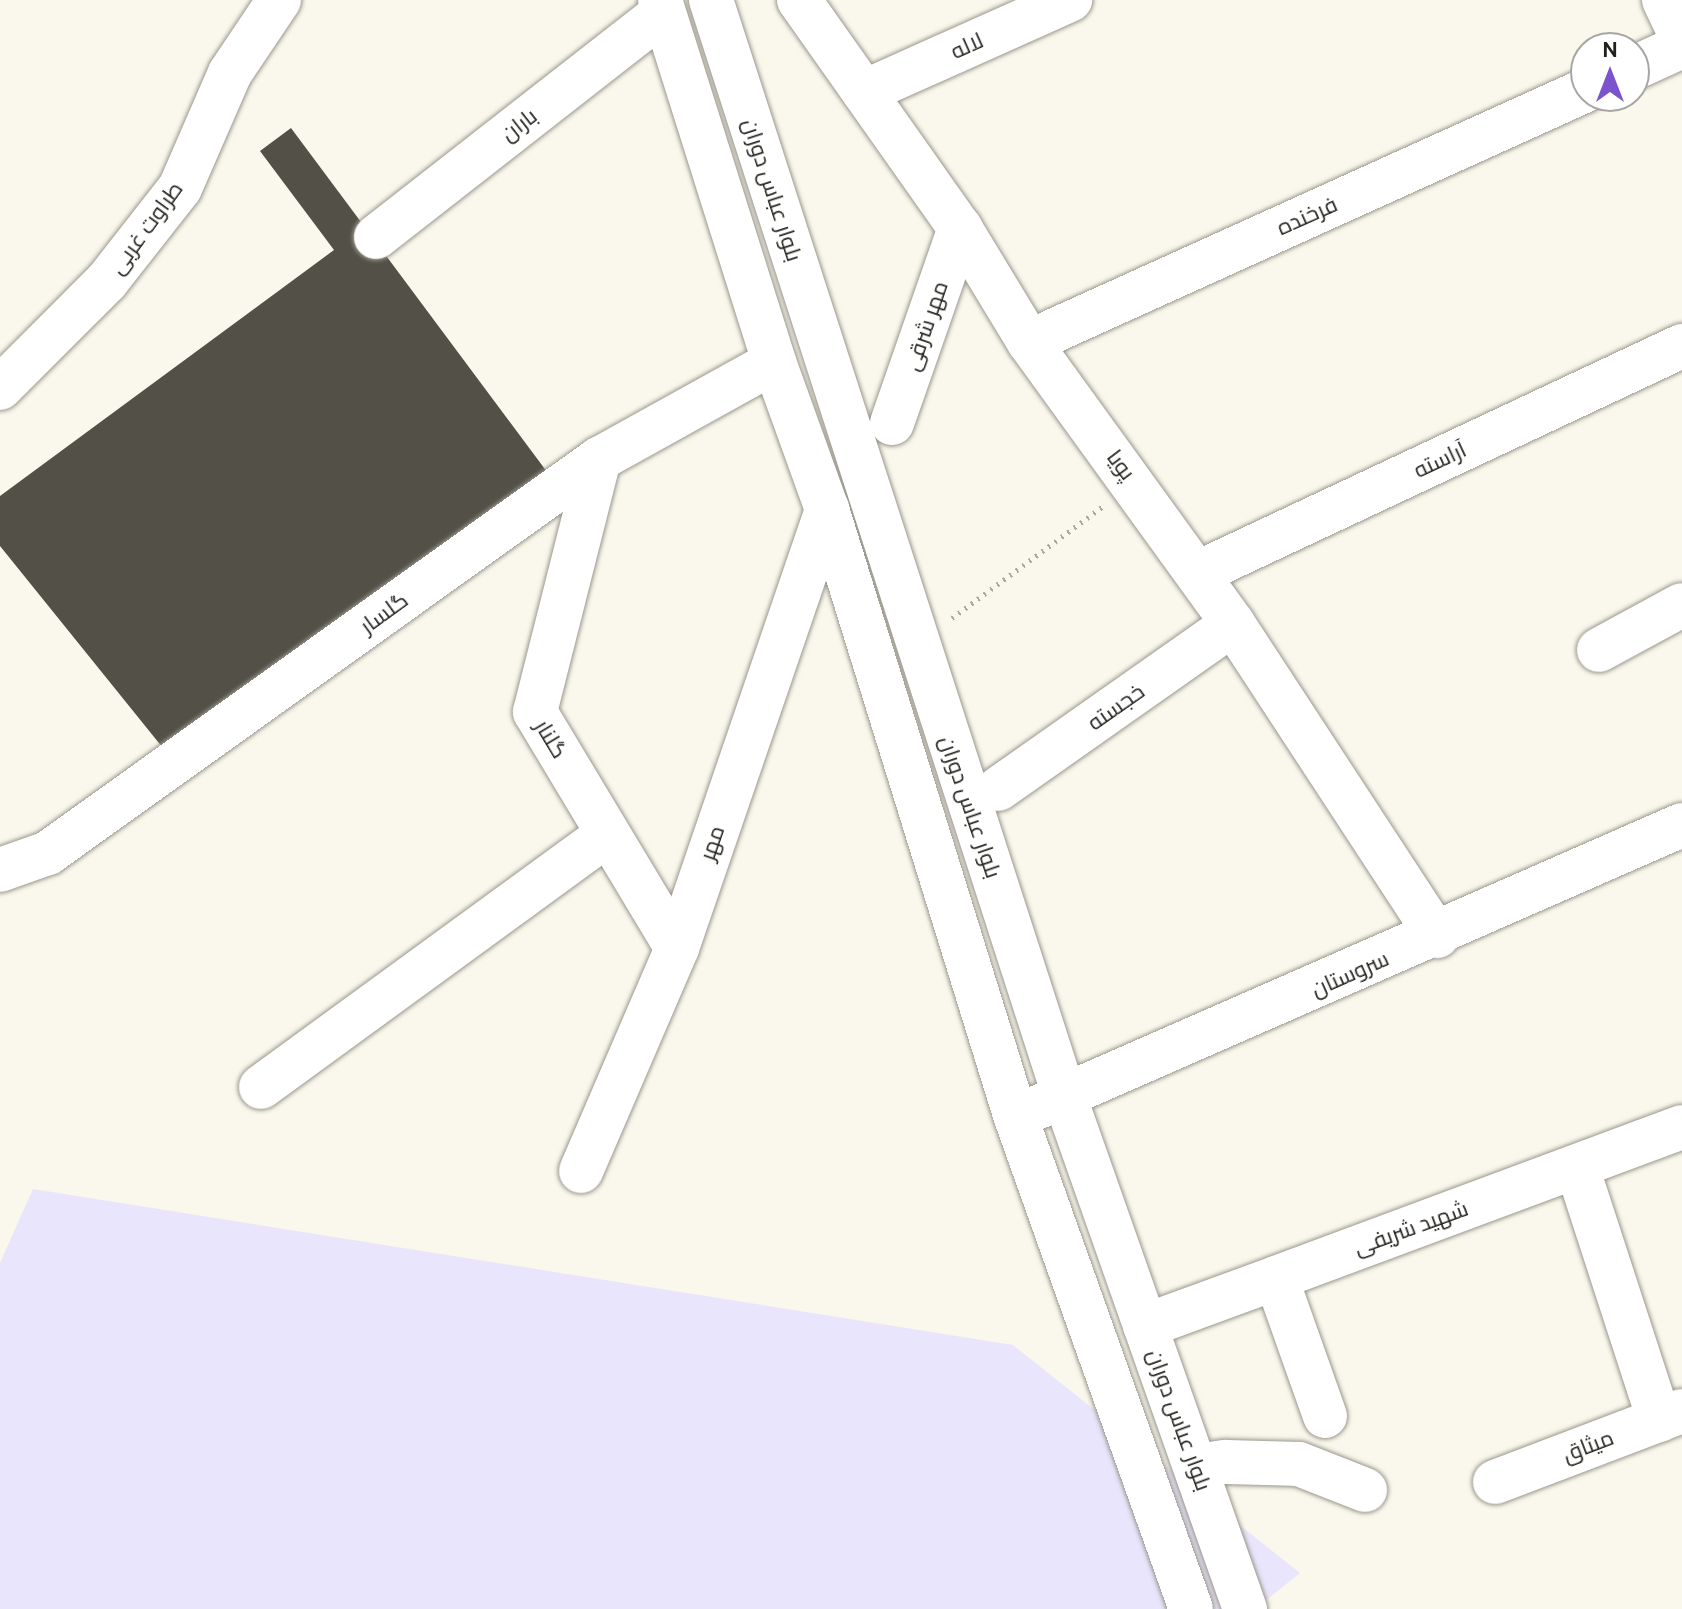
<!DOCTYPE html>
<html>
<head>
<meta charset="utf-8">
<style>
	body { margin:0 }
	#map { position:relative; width:1682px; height:1609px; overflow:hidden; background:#faf7ec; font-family:Cabin,Cairo,sans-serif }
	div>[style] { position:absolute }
	.green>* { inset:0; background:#e9e5fd }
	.building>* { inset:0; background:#525047 }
	.path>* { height:5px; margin-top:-2.5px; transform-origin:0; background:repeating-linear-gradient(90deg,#aaa89f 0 2px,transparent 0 8px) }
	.roads { filter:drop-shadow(0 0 2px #9a978d) drop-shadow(0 0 2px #9a978d) }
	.minor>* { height:44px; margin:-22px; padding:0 22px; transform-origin:22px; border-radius:22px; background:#fff }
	span { translate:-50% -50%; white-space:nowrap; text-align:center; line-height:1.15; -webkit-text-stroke:8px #fff; paint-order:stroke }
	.street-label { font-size:22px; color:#22211d }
	.north { position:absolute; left:1570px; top:32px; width:80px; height:80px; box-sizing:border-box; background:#fff; border:2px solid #a7a6a5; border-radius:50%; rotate:0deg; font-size:22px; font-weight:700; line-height:32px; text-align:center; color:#22211d }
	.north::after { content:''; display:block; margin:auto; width:28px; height:36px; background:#7b54cd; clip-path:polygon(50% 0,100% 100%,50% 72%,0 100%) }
</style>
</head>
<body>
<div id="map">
	<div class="green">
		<i style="clip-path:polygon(33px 1189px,1013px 1345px,1300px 1573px,1255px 1609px,0 1609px,0 1263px)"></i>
	</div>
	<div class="building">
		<i style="clip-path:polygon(291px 128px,556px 484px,171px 758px,0 546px,0 496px,334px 250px,260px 151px)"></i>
	</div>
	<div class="path">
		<i style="left:952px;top:618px;width:187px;rotate:-36.5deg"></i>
	</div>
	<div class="roads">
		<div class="minor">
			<i style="left:660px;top:0;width:380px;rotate:72.5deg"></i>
			<i style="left:774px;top:362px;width:156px;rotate:70.2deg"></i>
			<i style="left:827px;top:509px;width:634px;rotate:72.76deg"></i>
			<i style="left:1015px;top:1115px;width:524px;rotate:70.39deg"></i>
			<i style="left:711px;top:0;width:1154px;rotate:72.13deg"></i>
			<i style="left:1065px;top:1098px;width:542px;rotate:70.6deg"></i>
			<i style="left:799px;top:0;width:279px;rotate:54.8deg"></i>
			<i style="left:960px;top:228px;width:133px;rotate:58.8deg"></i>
			<i style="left:1029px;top:342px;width:348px;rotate:54.1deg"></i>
			<i style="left:1233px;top:624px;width:373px;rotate:56.8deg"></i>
			<i style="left:1664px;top:0;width:42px;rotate:64.7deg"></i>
			<i style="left:1634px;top:68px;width:53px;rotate:-24.6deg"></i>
			<i style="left:864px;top:92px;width:226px;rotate:-24.1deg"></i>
			<i style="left:376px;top:237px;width:364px;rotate:-38deg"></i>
			<i style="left:1029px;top:342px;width:611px;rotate:-24.34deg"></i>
			<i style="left:0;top:388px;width:151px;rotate:-45deg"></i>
			<i style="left:107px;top:281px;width:118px;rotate:-51.9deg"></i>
			<i style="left:180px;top:188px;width:125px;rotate:-66.5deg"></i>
			<i style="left:230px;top:73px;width:88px;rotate:-56.1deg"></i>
			<i style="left:892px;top:423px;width:207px;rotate:-70.8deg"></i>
			<i style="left:599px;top:459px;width:261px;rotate:104.2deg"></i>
			<i style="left:535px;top:712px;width:275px;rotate:59deg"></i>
			<i style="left:1198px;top:573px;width:535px;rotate:-25.13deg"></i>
			<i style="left:1599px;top:650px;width:94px;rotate:-28.5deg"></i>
			<i style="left:998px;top:789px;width:287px;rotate:-35.1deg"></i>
			<i style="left:0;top:870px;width:51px;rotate:-19.5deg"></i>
			<i style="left:48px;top:853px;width:677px;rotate:-35.57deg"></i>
			<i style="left:599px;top:459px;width:200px;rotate:-29deg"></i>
			<i style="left:261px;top:1087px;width:429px;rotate:-36.1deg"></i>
			<i style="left:1036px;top:1108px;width:705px;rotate:-23.66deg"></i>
			<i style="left:1577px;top:1167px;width:266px;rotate:72deg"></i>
			<i style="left:581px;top:1171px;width:243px;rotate:-66.7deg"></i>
			<i style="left:677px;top:948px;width:464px;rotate:-71.1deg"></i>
			<i style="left:1145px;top:1326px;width:140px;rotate:-20.1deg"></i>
			<i style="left:1325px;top:1416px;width:146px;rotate:-109.5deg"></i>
			<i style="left:1276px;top:1278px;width:433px;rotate:-20.4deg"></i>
			<i style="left:1196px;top:1466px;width:30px;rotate:-8deg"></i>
			<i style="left:1226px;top:1462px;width:73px;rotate:1.6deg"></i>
			<i style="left:1299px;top:1464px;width:71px;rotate:21.5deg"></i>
			<i style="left:1495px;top:1482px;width:200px;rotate:-20.8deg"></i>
		</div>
	</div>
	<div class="street-label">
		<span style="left:967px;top:46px;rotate:-24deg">لاله</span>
		<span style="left:519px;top:125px;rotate:-38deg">باران</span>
		<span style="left:772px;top:190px;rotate:72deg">بلوار عباس دوران</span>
		<span style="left:1307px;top:216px;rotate:-24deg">فرخنده</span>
		<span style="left:146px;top:228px;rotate:-54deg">طراوت غربی</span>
		<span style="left:926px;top:326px;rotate:-71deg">مهر شرقی</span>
		<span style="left:1440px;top:460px;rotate:-25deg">آراسته</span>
		<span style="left:1121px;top:465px;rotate:53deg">پویا</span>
		<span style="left:384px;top:613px;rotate:-36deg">گلسار</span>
		<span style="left:1116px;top:707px;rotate:-35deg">خجسته</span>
		<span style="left:551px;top:739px;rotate:59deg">گلنار</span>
		<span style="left:970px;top:807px;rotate:71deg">بلوار عباس دوران</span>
		<span style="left:712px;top:843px;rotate:-71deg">مهر</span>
		<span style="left:1350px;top:974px;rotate:-24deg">سروستان</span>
		<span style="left:1411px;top:1228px;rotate:-20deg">شهید شریفی</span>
		<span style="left:1179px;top:1420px;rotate:70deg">بلوار عباس دوران</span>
		<span style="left:1588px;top:1446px;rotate:-21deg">میثاق</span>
	</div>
	<div class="north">N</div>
</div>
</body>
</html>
